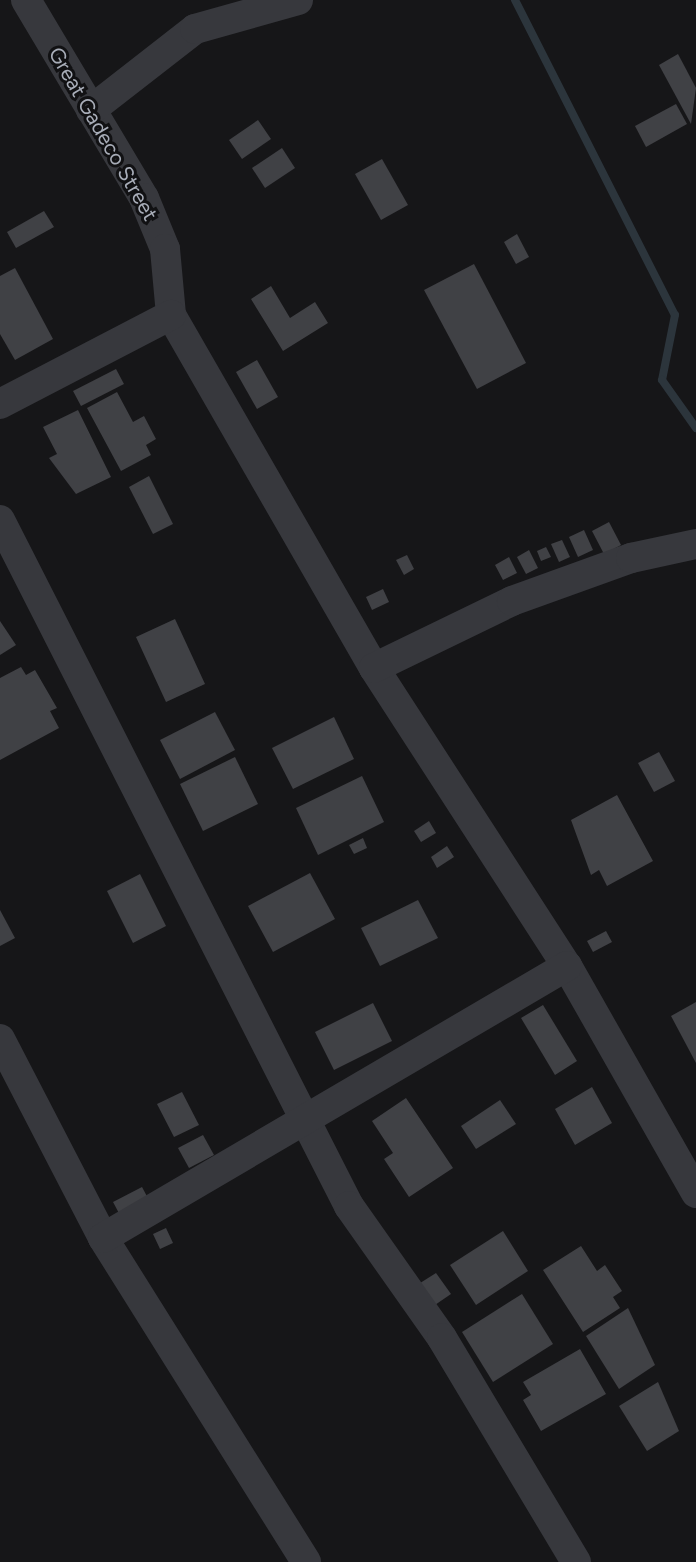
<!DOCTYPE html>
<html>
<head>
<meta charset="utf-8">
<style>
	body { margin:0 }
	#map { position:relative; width:696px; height:1562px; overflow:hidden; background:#161618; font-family:Figtree,sans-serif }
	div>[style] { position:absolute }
	.stream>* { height:8px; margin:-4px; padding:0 4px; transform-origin:4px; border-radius:4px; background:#2c353c }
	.building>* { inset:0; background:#404145 }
	.minor>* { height:30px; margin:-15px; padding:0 15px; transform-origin:15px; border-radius:15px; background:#37383d }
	span { translate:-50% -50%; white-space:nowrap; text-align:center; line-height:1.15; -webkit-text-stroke:6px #111113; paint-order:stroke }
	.street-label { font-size:21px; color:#a8adb8 }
</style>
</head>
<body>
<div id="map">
	<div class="stream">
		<i style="left:515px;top:0;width:353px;rotate:63.1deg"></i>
		<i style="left:675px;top:315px;width:66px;rotate:101.3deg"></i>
		<i style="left:662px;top:380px;width:59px;rotate:54.7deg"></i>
	</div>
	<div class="building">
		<i style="clip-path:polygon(678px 54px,696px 88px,691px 124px,659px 65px)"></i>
		<i style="clip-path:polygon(676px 104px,687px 124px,646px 147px,635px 126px)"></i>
		<i style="clip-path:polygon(258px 120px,271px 139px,242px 159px,229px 140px)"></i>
		<i style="clip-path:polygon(282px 148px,295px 168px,265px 188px,252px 168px)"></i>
		<i style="clip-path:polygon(382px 159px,408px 205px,381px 220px,355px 174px)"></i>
		<i style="clip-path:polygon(44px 211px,54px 227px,16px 248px,7px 232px)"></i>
		<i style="clip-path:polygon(517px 234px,529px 257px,516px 264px,504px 242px)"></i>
		<i style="clip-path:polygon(474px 264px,526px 363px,477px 389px,424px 290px)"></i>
		<i style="clip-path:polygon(15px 268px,53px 339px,15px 360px,0 334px,0 276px)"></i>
		<i style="clip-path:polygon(271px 286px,290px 318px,315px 302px,328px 323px,283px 351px,251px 299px)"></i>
		<i style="clip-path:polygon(257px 360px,278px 397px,257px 409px,236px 372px)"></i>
		<i style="clip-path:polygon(116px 369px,124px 384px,81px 406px,73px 391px)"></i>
		<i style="clip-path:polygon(117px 392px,133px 422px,144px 416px,156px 439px,146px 445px,151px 455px,121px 471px,87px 408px)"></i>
		<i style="clip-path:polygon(78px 410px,111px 477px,76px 494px,49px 458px,57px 454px,43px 427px)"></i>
		<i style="clip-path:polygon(149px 476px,173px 524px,153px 534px,129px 487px)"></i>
		<i style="clip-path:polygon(609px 522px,621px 545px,604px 554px,592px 531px)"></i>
		<i style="clip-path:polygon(584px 530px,593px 550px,578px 557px,569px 537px)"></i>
		<i style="clip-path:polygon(562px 540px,570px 557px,559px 562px,551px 544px)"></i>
		<i style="clip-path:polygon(546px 547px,551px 557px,541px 561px,537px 551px)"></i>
		<i style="clip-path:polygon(529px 550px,538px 568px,526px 574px,517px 557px)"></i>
		<i style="clip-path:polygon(407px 555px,414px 569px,404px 575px,396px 560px)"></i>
		<i style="clip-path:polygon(509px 557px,517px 573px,503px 580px,495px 565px)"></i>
		<i style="clip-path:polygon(383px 589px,389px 602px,372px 610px,366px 597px)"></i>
		<i style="clip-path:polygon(175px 619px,205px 684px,166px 702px,136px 637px)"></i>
		<i style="clip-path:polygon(0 621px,16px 645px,0 655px)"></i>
		<i style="clip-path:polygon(21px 667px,26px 675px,35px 670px,57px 708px,50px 711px,59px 728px,0 760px,0 678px)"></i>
		<i style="clip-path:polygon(215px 712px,235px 750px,180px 779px,160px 740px)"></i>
		<i style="clip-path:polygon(334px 717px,354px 759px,293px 789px,272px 748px)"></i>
		<i style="clip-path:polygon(659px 752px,675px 781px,654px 792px,638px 763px)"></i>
		<i style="clip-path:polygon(235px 757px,258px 804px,203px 831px,180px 784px)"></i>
		<i style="clip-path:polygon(362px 776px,384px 822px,318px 855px,296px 808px)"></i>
		<i style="clip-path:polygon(617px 795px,653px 861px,607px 886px,599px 870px,591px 875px,571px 820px)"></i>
		<i style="clip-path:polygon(429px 821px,436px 833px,421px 842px,414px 831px)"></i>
		<i style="clip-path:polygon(363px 838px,367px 848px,354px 854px,349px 845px)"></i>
		<i style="clip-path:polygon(447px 846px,454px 857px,437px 868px,431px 857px)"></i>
		<i style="clip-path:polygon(310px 873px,335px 919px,273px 952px,248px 906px)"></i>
		<i style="clip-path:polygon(140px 874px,166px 926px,133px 943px,107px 891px)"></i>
		<i style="clip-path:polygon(418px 900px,438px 938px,380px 966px,361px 928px)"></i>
		<i style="clip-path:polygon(0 910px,15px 938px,0 946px)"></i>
		<i style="clip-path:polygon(606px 931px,612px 942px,593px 952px,587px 941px)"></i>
		<i style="clip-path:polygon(696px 1002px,696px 1063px,671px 1016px)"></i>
		<i style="clip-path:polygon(373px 1003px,392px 1041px,334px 1070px,315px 1032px)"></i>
		<i style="clip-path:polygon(543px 1005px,577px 1061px,555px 1075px,521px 1018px)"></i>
		<i style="clip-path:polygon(592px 1087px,612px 1123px,575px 1145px,555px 1109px)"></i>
		<i style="clip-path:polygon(182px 1092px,199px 1125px,174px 1137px,157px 1104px)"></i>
		<i style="clip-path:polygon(406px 1098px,453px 1168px,409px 1197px,384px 1159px,393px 1153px,372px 1121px)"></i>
		<i style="clip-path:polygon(500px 1100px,516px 1124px,476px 1149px,461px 1126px)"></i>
		<i style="clip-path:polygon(203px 1135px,214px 1155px,189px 1168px,178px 1148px)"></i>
		<i style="clip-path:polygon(142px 1187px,150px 1202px,121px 1217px,113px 1202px)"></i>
		<i style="clip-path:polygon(166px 1228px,173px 1243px,160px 1249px,153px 1234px)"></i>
		<i style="clip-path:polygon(503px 1231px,528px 1271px,476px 1305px,450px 1265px)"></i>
		<i style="clip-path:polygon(581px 1246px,597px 1271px,605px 1265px,622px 1291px,613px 1297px,620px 1308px,583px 1332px,543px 1270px)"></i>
		<i style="clip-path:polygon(436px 1273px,451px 1294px,432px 1307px,417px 1285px)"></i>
		<i style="clip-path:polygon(522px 1294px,553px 1344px,493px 1382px,462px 1332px)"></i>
		<i style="clip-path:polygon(628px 1308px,655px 1365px,619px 1389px,586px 1336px)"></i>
		<i style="clip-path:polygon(580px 1349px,606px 1394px,541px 1431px,523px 1400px,531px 1395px,523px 1382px)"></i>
		<i style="clip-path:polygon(658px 1382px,679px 1431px,647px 1451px,619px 1406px)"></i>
	</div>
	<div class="minor">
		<i style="left:26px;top:0;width:230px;rotate:59.2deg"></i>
		<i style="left:144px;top:198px;width:55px;rotate:67.6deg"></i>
		<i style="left:165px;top:249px;width:66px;rotate:84.8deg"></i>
		<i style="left:171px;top:315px;width:407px;rotate:60.1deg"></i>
		<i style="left:374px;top:668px;width:355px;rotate:57.1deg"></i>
		<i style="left:567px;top:966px;width:261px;rotate:60.4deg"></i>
		<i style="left:91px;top:110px;width:132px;rotate:-37.9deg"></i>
		<i style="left:195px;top:29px;width:107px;rotate:-15.7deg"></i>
		<i style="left:0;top:404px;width:193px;rotate:-27.5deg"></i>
		<i style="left:0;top:520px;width:770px;rotate:63.04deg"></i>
		<i style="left:349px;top:1206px;width:161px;rotate:54.8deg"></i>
		<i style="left:442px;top:1338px;width:261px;rotate:59.1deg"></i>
		<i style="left:374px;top:668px;width:153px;rotate:-25.9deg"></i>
		<i style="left:512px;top:601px;width:127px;rotate:-19.9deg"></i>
		<i style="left:631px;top:558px;width:66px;rotate:-12.2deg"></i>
		<i style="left:0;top:1039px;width:224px;rotate:62.6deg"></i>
		<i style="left:103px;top:1238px;width:382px;rotate:57.9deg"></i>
		<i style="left:103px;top:1238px;width:538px;rotate:-30.38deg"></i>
	</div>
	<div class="street-label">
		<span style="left:103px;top:134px;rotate:60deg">Great Gadeco Street</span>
	</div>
</div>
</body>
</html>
